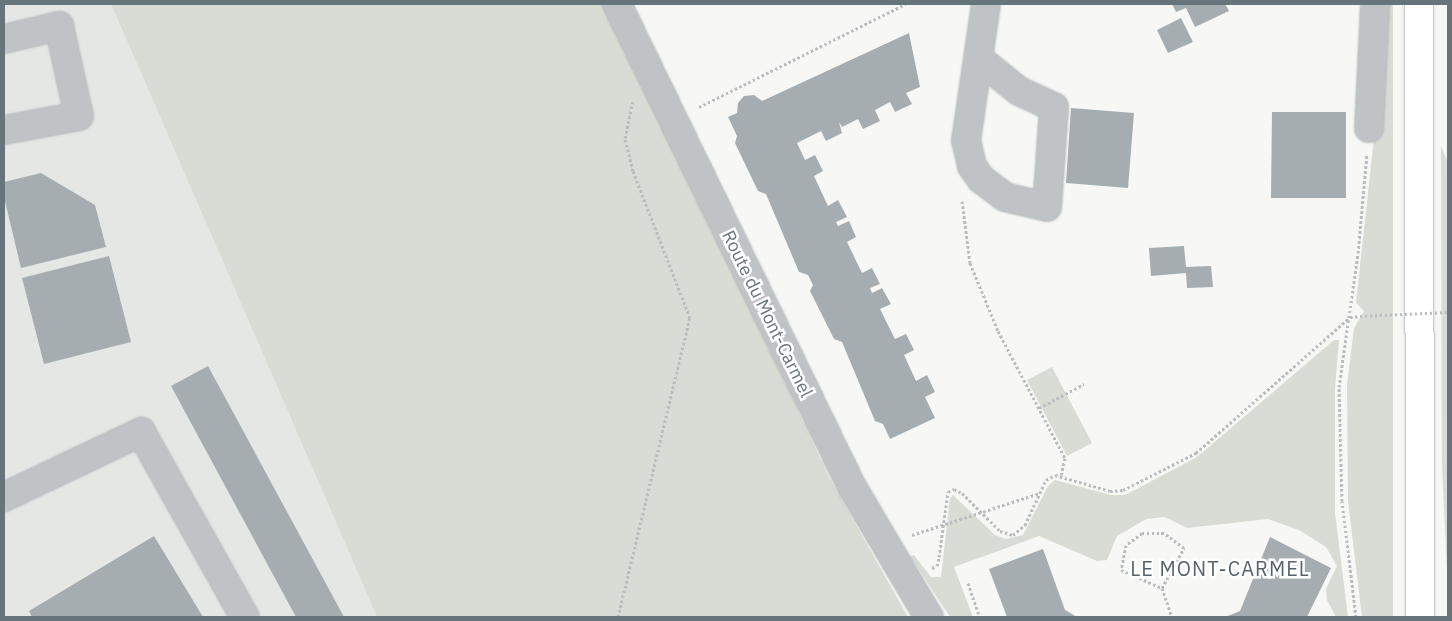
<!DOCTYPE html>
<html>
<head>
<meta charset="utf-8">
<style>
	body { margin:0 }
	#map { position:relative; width:1452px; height:621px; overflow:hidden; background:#f7f7f5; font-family:"IBM Plex Sans",sans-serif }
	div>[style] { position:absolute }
	.built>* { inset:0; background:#e5e7e5 }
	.green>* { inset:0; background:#d8dcd5 }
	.building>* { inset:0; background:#a5adb1 }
	.path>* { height:3px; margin-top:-1.5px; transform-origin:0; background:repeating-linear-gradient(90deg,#b9bcbe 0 2.5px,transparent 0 5px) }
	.roads { filter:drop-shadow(0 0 1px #b1b6b8) drop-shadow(0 0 1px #b1b6b8) }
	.minor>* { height:28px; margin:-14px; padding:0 14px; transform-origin:14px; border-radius:14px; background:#bfc3c6 }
	.major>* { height:28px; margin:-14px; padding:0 14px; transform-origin:14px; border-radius:14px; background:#fff }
	.path-bridge>* { height:3px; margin-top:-1.5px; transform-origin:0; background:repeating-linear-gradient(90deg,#b9bcbe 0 2.5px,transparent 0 5px) }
	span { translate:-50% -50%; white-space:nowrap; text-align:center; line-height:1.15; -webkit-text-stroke:5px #fff; paint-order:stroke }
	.street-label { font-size:18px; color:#66757c }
	.quarter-label { font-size:20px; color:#576368; letter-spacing:1px }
	.frame { position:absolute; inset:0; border:5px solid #66757c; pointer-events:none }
</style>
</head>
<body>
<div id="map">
	<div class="built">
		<i style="clip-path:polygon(4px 4px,111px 4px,377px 617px,4px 617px)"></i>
	</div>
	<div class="green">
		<i style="clip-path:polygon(111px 4px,607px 4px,829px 477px,908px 617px,377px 617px)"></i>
		<i style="clip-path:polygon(1382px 4px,1393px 4px,1393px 617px,1362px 617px,1348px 501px,1347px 385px,1354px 328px,1364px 311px,1356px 303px,1376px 119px)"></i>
		<i style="clip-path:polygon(1441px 146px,1448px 163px,1448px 591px,1442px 467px)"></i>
		<i style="clip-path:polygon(1334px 340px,1339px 340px,1335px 388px,1335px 513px,1348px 617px,1336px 617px,1327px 600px,1326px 589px,1337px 566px,1326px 547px,1299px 530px,1268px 519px,1187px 528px,1165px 517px,1146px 519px,1117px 536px,1107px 560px,1097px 561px,1039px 536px,954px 567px,973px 617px,950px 617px,910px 556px,914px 555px,931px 577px,941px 577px,950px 498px,953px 495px,995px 535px,1006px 539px,1023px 535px,1048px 486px,1055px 480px,1111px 495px,1125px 495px,1197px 457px)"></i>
		<i style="clip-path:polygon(1052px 367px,1092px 443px,1067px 456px,1027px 380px)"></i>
	</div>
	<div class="building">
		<i style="clip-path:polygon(1172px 4px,1225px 4px,1229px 11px,1195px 27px,1186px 8px,1176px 12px)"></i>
		<i style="clip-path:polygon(1181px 18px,1193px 42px,1168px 53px,1157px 30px)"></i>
		<i style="clip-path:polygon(909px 33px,920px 87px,906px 93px,912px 104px,895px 112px,890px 102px,875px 110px,880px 121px,863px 129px,858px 119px,842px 127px,839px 122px,842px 133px,826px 141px,821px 131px,797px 143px,805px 160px,815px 155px,823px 171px,814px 176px,828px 206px,838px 200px,847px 217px,836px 222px,838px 226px,849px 221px,856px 237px,847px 242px,862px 273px,872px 268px,880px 284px,870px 288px,872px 293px,882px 288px,891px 304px,880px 309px,895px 339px,906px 334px,914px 350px,904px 355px,916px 381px,927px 375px,935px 392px,925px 397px,935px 418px,890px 439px,883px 424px,875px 421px,842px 342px,834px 339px,810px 291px,813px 285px,808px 275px,799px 272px,766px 194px,758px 191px,735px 143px,737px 136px,728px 117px,737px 113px,738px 103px,744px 96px,754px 95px,762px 101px)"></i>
		<i style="clip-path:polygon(1071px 108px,1134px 113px,1128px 188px,1066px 183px)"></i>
		<i style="clip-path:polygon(1272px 112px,1346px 112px,1346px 198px,1271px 198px)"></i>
		<i style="clip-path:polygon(41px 173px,95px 205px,106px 247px,21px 268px,4px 197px,4px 182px)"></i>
		<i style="clip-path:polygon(1184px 246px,1186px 267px,1211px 266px,1213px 287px,1187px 288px,1186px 273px,1151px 276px,1149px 248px)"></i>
		<i style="clip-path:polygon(109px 256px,131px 342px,44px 364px,22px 278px)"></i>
		<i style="clip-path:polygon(208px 366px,344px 617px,296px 617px,171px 386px)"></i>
		<i style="clip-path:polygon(154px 536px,203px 617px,32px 617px,29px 611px)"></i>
		<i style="clip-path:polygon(1270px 537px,1331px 568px,1307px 617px,1225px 617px,1240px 611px)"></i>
		<i style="clip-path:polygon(1043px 549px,1065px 610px,1077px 617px,1007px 617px,989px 569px)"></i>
	</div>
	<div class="path">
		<i style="left:699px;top:107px;width:231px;rotate:-26.5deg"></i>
		<i style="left:962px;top:201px;width:63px;rotate:82.6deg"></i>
		<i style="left:970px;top:263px;width:74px;rotate:67.6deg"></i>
		<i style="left:998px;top:331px;width:144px;rotate:62.2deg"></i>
		<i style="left:1065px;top:458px;width:17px;rotate:103deg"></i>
		<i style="left:1039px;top:408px;width:51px;rotate:-28.1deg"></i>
		<i style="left:912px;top:535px;width:135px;rotate:-18.2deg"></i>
		<i style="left:932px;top:568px;width:5px;rotate:-22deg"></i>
		<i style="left:937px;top:566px;width:9px;rotate:-77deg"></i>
		<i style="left:939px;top:557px;width:66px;rotate:-82.1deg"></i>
		<i style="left:948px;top:492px;width:7px;rotate:-27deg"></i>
		<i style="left:954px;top:489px;width:9px;rotate:27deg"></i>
		<i style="left:962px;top:493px;width:54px;rotate:45deg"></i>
		<i style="left:1000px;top:531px;width:14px;rotate:17deg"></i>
		<i style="left:1013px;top:535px;width:16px;rotate:-40deg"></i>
		<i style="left:1025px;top:525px;width:50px;rotate:-65deg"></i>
		<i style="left:1046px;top:480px;width:10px;rotate:-29deg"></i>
		<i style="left:1055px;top:475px;width:57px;rotate:16.2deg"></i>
		<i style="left:1110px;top:491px;width:13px;rotate:-4deg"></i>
		<i style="left:1123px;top:490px;width:82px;rotate:-26.9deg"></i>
		<i style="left:1196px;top:453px;width:205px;rotate:-41.4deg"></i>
		<i style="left:1350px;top:317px;width:10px;rotate:-6deg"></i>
		<i style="left:968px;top:583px;width:36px;rotate:71deg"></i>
		<i style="left:1162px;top:588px;width:46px;rotate:-61.2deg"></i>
		<i style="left:1184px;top:548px;width:25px;rotate:-143deg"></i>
		<i style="left:1164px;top:533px;width:22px;rotate:180deg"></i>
		<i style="left:1142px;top:533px;width:20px;rotate:143deg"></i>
		<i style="left:1126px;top:545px;width:25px;rotate:101deg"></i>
		<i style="left:1121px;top:570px;width:45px;rotate:23.7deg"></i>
		<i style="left:1162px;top:588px;width:31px;rotate:71deg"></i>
		<i style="left:618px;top:617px;width:308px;rotate:-76.5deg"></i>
		<i style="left:690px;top:318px;width:158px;rotate:-111.2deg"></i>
		<i style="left:633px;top:171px;width:34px;rotate:-104deg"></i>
		<i style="left:625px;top:138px;width:39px;rotate:-78deg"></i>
		<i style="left:1356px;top:617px;width:117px;rotate:-96.9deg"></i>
		<i style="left:1342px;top:501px;width:114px;rotate:-91.5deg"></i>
		<i style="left:1339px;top:387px;width:135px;rotate:-81.9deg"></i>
		<i style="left:1358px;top:253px;width:99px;rotate:-84.8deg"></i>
	</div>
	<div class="roads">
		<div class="minor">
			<i style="left:617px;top:4px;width:537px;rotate:64.06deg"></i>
			<i style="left:852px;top:487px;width:151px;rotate:59.4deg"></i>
			<i style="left:4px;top:39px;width:57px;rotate:-13.3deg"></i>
			<i style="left:59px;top:26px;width:92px;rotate:77.5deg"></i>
			<i style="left:79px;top:116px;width:76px;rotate:169.4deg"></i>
			<i style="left:979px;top:59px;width:51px;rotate:38.7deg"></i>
			<i style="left:1019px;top:91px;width:38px;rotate:25deg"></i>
			<i style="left:1054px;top:107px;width:100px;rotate:94deg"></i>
			<i style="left:1047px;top:207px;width:43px;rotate:-166.6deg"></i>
			<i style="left:1005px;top:197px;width:30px;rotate:-143deg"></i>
			<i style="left:981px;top:179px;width:16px;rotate:-125deg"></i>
			<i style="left:972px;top:166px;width:26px;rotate:-103deg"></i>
			<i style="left:966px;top:141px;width:138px;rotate:-81.7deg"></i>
			<i style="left:1369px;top:128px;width:124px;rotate:-87.2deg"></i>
			<i style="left:4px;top:497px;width:152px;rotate:-25.4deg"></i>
			<i style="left:141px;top:432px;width:212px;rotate:60.7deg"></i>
		</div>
		<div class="major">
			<i style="left:1419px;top:4px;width:613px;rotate:89.91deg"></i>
		</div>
	</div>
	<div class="path-bridge">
		<i style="left:1360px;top:316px;width:88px;rotate:-2.6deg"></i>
	</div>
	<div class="street-label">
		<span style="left:767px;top:314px;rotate:64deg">Route du Mont-Carmel</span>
	</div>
	<div class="quarter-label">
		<span style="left:1220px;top:568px">LE MONT-CARMEL</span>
	</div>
	<div class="frame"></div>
</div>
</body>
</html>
